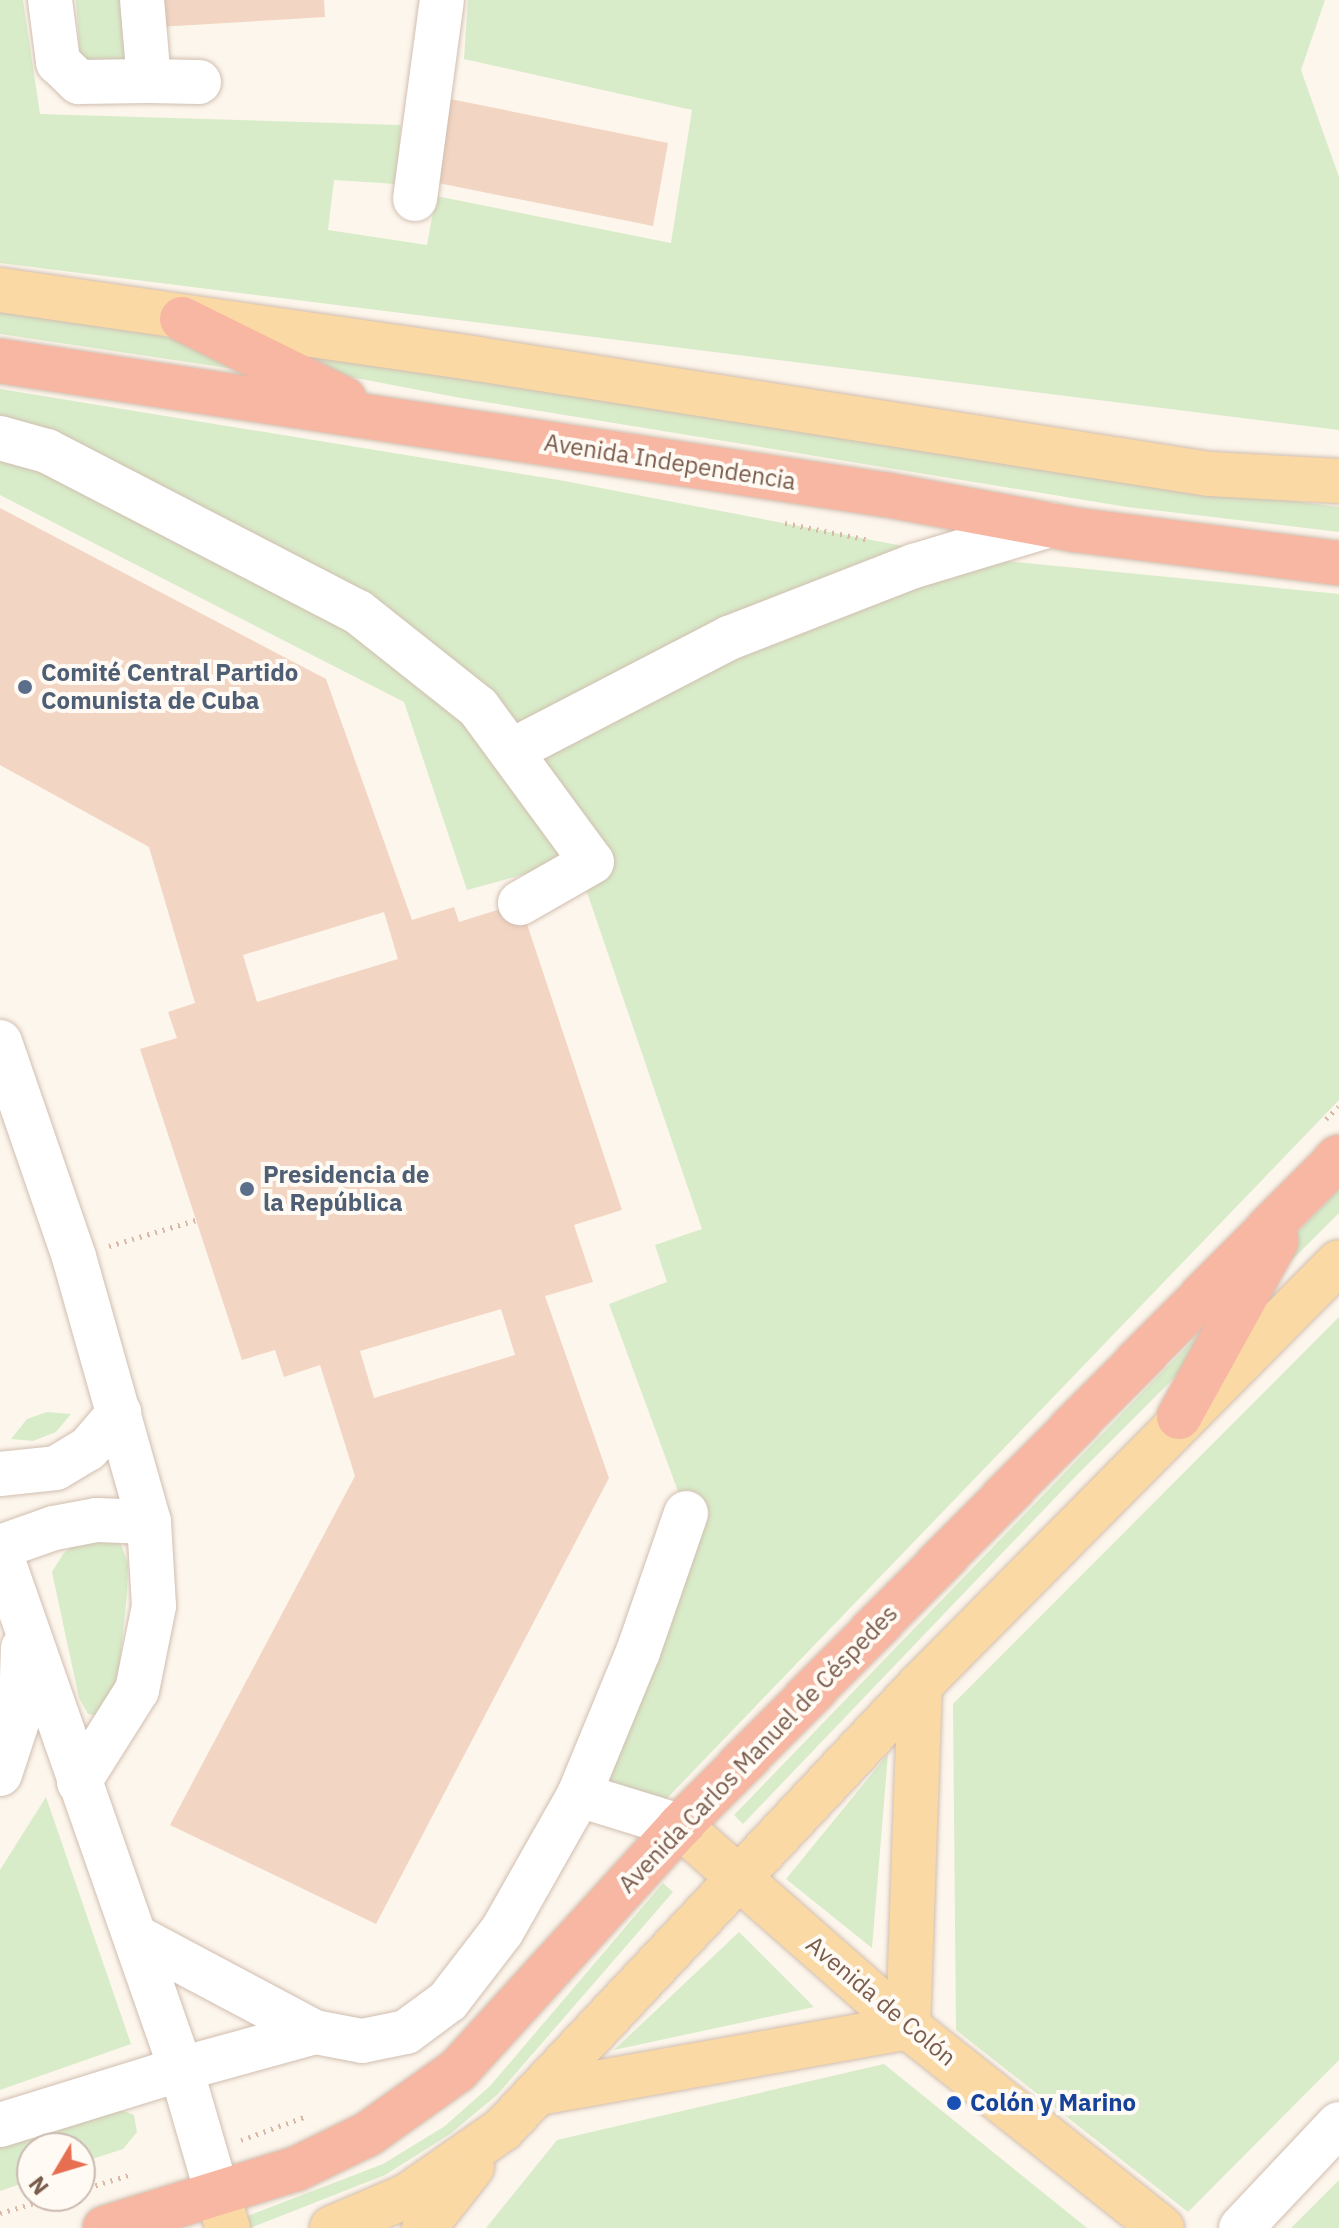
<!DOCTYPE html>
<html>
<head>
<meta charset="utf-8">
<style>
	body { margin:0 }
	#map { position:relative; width:1339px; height:2228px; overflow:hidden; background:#fdf6ec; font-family:"IBM Plex Sans",sans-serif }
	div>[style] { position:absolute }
	.green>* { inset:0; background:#d8ecc9 }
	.building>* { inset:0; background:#f3d5c3 }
	.path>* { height:5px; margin-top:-2.5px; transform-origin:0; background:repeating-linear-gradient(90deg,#d9b8a5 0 2px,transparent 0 8px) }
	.roads { filter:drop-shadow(0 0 2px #d1beb0) drop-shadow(0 0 2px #d1beb0) }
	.minor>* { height:44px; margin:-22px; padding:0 22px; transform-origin:22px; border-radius:22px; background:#fff }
	.major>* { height:44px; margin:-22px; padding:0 22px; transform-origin:22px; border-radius:22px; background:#fbd9a5 }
	.highway>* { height:44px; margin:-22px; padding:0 22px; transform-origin:22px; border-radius:22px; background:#f7b7a3 }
	.dots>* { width:22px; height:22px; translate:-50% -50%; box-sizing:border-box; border:4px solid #fffaf3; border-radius:50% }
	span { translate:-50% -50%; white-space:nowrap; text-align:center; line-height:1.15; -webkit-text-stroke:8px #fffaf3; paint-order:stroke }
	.street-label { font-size:24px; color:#7a5c4d }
	.service-label { font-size:24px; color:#4e5e75; font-weight:700 }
	.left { translate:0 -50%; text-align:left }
	.transit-label { font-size:24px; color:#164399; font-weight:700 }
	.north { position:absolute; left:16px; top:2132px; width:80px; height:80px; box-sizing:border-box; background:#fffaf3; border:2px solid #cabbb1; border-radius:50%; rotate:232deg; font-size:22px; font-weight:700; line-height:32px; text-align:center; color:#7a5c4d }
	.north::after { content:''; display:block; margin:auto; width:28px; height:36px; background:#e76f51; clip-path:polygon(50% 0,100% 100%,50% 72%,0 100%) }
</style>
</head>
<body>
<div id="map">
	<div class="green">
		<i style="clip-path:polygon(0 0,23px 0,40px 114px,401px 125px,396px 184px,334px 180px,328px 230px,427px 245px,436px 196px,671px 243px,692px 110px,464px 59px,468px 0,1325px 0,1301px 70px,1339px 177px,1339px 430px,0 263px)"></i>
		<i style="clip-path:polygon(76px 0,125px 0,128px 62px,88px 62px,80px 57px)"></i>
		<i style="clip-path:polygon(0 311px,194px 341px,268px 374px,0 334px)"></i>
		<i style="clip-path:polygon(300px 351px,1041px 469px,1339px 507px,1339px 532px,1127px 507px,461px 398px,345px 376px)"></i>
		<i style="clip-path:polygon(0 389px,559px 480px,955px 556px,1339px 594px,1339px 1100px,650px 1816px,579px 1795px,686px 1513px,609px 1304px,667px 1282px,655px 1245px,702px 1229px,576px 860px,467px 890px,404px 702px,0 495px)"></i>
		<i style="clip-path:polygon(1339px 1189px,1339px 1213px,1075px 1477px,743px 1824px,734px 1815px)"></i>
		<i style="clip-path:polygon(1339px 1317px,1339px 2060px,1188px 2212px,956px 2030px,953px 1704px)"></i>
		<i style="clip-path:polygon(47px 1412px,71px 1414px,56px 1432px,33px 1441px,11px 1439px,27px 1419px)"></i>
		<i style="clip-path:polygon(103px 1534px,121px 1544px,128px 1564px,127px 1594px,118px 1680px,98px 1716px,88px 1714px,79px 1698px,52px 1572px,63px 1554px,86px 1536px)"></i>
		<i style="clip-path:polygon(888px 1754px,872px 1948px,786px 1879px)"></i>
		<i style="clip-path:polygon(46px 1797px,131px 2044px,0 2090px,0 1870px)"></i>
		<i style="clip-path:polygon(663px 1883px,673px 1892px,497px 2095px,450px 2134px,385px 2175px,250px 2228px,245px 2217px,383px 2164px,445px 2126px,490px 2086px)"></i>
		<i style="clip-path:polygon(739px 1932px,814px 2007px,614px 2050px)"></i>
		<i style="clip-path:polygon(884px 2064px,1087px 2228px,486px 2228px,557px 2140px)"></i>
		<i style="clip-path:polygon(115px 2108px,134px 2115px,137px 2132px,123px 2149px,80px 2163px,80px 2148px,32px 2148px,32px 2180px,0 2191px,0 2145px)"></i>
		<i style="clip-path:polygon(1339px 2180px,1339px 2228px,1291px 2228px)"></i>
	</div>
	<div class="building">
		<i style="clip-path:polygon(157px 0,324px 0,325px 17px,158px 27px)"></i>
		<i style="clip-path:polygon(450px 99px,668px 143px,653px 226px,438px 183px)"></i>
		<i style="clip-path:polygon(evenodd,0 508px,326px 679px,412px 920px,454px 907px,459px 922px,520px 903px,622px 1210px,574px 1225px,593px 1282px,545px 1296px,609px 1478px,376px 1924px,170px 1825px,355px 1476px,320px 1365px,284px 1377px,275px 1350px,242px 1360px,140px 1049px,177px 1038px,168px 1012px,195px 1003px,149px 847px,0 765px,0 508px,384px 912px,398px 959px,257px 1002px,243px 955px,384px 912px,0 508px,501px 1309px,515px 1355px,374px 1398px,360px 1351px,501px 1309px)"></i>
	</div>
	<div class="path">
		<i style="left:785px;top:523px;width:86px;rotate:11.4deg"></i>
		<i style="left:1326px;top:1119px;width:18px;rotate:-45deg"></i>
		<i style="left:109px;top:1246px;width:91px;rotate:-16.6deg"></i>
		<i style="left:241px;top:2140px;width:70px;rotate:-20deg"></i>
		<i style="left:80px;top:2190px;width:51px;rotate:-17deg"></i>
		<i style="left:0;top:2213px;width:60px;rotate:-16.3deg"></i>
	</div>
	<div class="roads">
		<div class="minor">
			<i style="left:50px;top:0;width:63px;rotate:82.6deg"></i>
			<i style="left:58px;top:62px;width:29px;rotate:44deg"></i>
			<i style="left:79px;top:82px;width:70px;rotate:-0.8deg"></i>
			<i style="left:149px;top:81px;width:81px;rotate:-94.9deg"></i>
			<i style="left:149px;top:81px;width:50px;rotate:1.1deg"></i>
			<i style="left:415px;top:199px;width:201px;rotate:-82.3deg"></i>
			<i style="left:0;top:438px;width:49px;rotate:15.5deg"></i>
			<i style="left:47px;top:451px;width:350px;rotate:27.4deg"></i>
			<i style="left:358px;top:612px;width:153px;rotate:38.4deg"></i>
			<i style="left:478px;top:707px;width:192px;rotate:53.7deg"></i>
			<i style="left:592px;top:862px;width:83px;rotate:150.3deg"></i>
			<i style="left:511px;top:751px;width:246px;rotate:-27.4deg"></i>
			<i style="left:729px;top:638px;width:199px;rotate:-21.3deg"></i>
			<i style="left:914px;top:566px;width:142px;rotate:-16.8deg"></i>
			<i style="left:0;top:1042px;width:227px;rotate:71deg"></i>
			<i style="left:74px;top:1257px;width:275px;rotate:74.2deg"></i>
			<i style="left:149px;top:1522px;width:84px;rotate:86.6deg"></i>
			<i style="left:154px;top:1606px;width:86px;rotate:101.4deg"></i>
			<i style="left:137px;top:1690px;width:109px;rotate:122.2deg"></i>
			<i style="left:0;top:1474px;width:56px;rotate:-6.1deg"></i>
			<i style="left:56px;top:1468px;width:37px;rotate:-31deg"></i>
			<i style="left:88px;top:1449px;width:48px;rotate:-49.3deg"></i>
			<i style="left:0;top:1547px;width:57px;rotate:-19.4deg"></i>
			<i style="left:54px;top:1528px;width:44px;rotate:-10.5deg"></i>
			<i style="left:97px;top:1520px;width:52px;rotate:2.2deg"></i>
			<i style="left:0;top:1552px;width:548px;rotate:70.71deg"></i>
			<i style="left:181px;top:2069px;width:139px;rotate:-15.4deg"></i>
			<i style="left:315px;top:2032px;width:48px;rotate:10.8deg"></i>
			<i style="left:362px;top:2041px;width:45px;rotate:-11.6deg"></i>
			<i style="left:406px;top:2032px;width:52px;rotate:-36.4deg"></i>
			<i style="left:448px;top:2001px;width:88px;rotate:-52.4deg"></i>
			<i style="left:502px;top:1931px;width:156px;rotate:-60.5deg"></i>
			<i style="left:579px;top:1795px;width:155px;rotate:-67.6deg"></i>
			<i style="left:638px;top:1652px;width:147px;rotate:-70.9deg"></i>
			<i style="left:0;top:1774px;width:67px;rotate:-71.8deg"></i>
			<i style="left:21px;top:1710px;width:62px;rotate:-88.2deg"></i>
			<i style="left:579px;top:1795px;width:106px;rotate:17.1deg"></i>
			<i style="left:136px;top:1937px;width:203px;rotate:28deg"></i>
			<i style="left:0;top:2125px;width:189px;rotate:-17.2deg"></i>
			<i style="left:181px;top:2069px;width:132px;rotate:73.8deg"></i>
			<i style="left:1241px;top:2228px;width:143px;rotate:-46.7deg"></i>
		</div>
		<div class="major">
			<i style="left:0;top:290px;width:483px;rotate:8.2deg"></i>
			<i style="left:478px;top:359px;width:740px;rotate:8.94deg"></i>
			<i style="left:1209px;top:474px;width:130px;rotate:3.1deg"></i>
			<i style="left:680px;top:1826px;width:304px;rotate:41.4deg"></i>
			<i style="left:908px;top:2027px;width:324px;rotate:38.4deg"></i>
			<i style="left:908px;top:2027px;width:342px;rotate:-88deg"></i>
			<i style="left:539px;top:2093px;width:375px;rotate:-10.1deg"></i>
			<i style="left:218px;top:2196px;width:34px;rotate:73deg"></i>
			<i style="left:332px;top:2228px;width:82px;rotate:-23.1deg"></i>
			<i style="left:407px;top:2196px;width:117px;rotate:-34.9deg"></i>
			<i style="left:503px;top:2129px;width:609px;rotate:-46.8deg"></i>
			<i style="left:920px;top:1685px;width:595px;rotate:-45.27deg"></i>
			<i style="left:424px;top:2228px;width:78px;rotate:-51.8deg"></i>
		</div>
		<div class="highway">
			<i style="left:182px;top:319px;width:181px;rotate:26.3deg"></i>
			<i style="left:0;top:361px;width:897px;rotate:8.59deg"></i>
			<i style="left:887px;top:495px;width:192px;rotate:10.5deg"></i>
			<i style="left:1076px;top:530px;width:265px;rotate:7.2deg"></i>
			<i style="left:1179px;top:1417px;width:201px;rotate:-61.1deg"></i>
			<i style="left:105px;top:2228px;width:200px;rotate:-17.2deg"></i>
			<i style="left:296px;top:2169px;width:80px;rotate:-25.9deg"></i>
			<i style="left:368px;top:2134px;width:110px;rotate:-35.4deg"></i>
			<i style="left:458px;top:2070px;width:330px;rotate:-47.7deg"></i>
			<i style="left:680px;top:1826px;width:939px;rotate:-45.43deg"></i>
		</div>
	</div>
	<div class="dots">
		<i style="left:25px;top:687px;background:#5c6f8a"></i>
		<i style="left:247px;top:1189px;background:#5c6f8a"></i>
		<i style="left:954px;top:2103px;background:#1a4fb4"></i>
	</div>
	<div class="street-label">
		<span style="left:670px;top:462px;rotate:9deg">Avenida Independencia</span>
		<span style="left:758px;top:1749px;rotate:-46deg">Avenida Carlos Manuel de Céspedes</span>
		<span style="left:881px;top:2001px;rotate:40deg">Avenida de Colón</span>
	</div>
	<div class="service-label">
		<span class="left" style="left:41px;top:687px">Comité Central Partido<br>Comunista de Cuba</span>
		<span class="left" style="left:263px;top:1189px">Presidencia de<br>la República</span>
	</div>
	<div class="transit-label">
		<span class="left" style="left:970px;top:2103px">Colón y Marino</span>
	</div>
	<div class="north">N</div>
</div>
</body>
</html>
